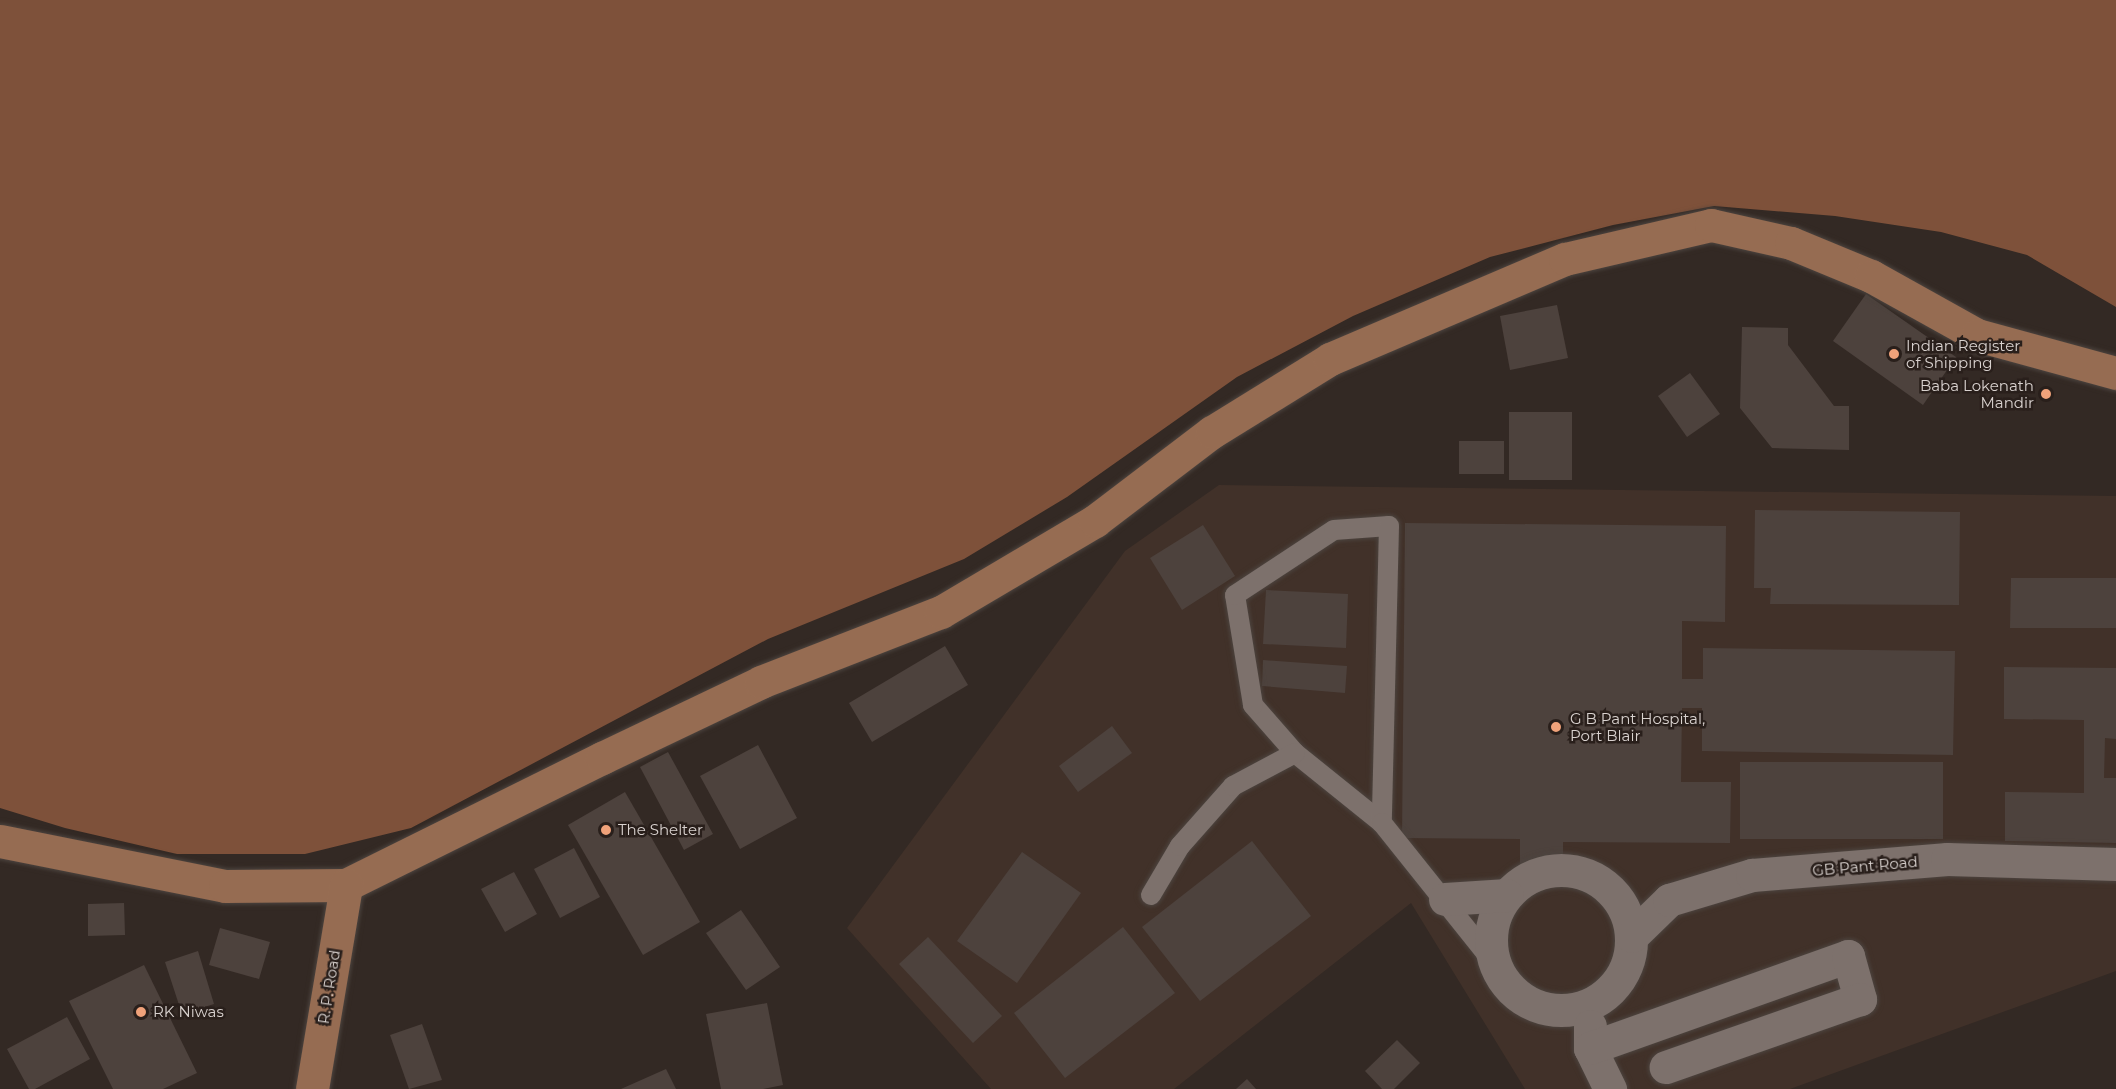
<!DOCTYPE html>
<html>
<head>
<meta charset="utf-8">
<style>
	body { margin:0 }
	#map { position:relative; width:2116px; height:1089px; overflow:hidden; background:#332924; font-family:Montserrat,sans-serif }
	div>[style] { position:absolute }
	.built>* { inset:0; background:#413129 }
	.water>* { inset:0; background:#7e513a }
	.building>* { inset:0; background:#4d423d }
	.roads { filter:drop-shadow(0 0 2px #4c443f) drop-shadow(0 0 2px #4c443f) }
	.lane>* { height:20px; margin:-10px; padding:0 10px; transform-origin:10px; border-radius:10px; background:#7d716c }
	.street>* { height:33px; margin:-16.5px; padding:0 16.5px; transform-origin:16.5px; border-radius:16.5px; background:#7d716c }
	.street>.ring { margin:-16.5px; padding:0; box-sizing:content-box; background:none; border:33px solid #7d716c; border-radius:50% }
	.secondary>* { height:33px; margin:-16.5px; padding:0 16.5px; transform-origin:16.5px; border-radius:16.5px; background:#966c52 }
	.dots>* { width:16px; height:16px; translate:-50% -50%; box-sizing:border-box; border:3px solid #291f1b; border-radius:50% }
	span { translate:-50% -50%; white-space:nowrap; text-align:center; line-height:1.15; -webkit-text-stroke:5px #291f1b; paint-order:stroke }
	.poi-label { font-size:15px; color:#d9d2cf }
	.left { translate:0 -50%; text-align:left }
	.right { translate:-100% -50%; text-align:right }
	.street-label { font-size:15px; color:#d9d2cf }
</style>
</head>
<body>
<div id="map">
	<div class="built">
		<i style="clip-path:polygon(1219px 485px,2116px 496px,2116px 971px,1790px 1089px,1525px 1089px,1411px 903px,1174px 1089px,991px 1089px,847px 928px,1125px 551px)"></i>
	</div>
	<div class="water">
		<i style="clip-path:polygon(0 0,2116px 0,2116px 307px,2027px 255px,1941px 232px,1835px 216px,1714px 206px,1613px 225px,1490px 257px,1353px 316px,1237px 377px,1067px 497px,964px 559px,768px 639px,411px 828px,305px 854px,177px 854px,65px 828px,0 808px)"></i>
	</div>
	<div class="building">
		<i style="clip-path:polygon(1866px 294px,1956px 357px,1923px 405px,1833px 341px)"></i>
		<i style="clip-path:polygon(1557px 305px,1568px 358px,1510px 370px,1500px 316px)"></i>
		<i style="clip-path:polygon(1742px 327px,1788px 328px,1788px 345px,1834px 406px,1849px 406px,1849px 450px,1772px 448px,1740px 408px)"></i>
		<i style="clip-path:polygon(1690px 373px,1720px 414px,1687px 437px,1658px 396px)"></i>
		<i style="clip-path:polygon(1509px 412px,1572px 412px,1572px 480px,1509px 480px)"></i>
		<i style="clip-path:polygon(1459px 441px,1504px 441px,1504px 474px,1459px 474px)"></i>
		<i style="clip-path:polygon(1755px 510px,1960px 512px,1959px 605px,1770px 604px,1771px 588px,1754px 588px)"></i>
		<i style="clip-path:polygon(1405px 523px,1726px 526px,1725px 622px,1682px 621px,1682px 679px,1703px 679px,1703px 648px,1955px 651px,1953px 755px,1702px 751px,1702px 708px,1682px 708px,1681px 782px,1731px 782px,1730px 843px,1563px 842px,1563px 869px,1520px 868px,1520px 839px,1402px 838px)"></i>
		<i style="clip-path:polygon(1203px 525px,1235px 576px,1182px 610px,1150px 558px)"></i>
		<i style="clip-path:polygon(2011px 578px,2116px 578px,2116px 628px,2010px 628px)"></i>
		<i style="clip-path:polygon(1266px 590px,1348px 594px,1346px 648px,1263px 644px)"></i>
		<i style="clip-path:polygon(945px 646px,968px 685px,872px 742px,849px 703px)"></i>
		<i style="clip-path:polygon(1263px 660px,1347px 666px,1345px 693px,1262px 686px)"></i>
		<i style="clip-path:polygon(2004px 667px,2116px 668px,2116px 739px,2105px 738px,2104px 778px,2116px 778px,2116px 843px,2005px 841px,2005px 792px,2084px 793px,2084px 720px,2004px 719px)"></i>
		<i style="clip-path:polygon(1112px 726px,1132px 753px,1078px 792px,1059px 766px)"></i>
		<i style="clip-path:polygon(758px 745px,797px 818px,740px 849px,700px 776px)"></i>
		<i style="clip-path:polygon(668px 752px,713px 834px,684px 850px,640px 767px)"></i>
		<i style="clip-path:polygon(1740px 762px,1943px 762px,1943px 839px,1740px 839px)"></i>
		<i style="clip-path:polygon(625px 792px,700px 922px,643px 955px,568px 825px)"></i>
		<i style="clip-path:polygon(1252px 841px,1311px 916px,1200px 1001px,1142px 927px)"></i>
		<i style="clip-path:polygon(574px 848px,600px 897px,560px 918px,534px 869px)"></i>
		<i style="clip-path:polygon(1022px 852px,1081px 893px,1017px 983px,957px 941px)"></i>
		<i style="clip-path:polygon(514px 872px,537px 914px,505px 932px,481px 889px)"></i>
		<i style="clip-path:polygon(124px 903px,125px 935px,88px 936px,88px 904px)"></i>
		<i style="clip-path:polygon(741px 910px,780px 967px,746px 990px,706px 933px)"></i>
		<i style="clip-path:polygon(1123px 927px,1175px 993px,1065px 1078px,1014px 1013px)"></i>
		<i style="clip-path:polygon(220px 928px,270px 942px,259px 979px,209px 965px)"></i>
		<i style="clip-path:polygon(928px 937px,1002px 1016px,973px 1043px,899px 964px)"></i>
		<i style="clip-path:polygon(198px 951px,214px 1004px,182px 1014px,165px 962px)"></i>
		<i style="clip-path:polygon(144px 965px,197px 1073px,163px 1089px,113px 1089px,69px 1001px)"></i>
		<i style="clip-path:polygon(767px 1003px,783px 1085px,763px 1089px,721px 1089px,706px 1014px)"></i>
		<i style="clip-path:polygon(67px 1017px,90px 1059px,35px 1089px,29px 1089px,7px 1049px)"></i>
		<i style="clip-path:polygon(422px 1024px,442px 1080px,409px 1089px,390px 1035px)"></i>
		<i style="clip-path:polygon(1397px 1040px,1420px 1063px,1394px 1089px,1382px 1089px,1365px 1071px)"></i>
		<i style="clip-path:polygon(666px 1069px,676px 1089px,621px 1089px)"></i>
		<i style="clip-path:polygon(1247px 1079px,1256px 1089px,1236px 1089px)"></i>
	</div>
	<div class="roads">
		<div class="lane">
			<i style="left:1382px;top:823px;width:112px;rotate:-141.2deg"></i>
			<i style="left:1295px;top:753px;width:64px;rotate:-131.2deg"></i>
			<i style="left:1253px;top:705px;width:111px;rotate:-99.3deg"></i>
			<i style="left:1235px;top:595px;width:118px;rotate:-33.3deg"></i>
			<i style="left:1334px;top:530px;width:55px;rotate:-4.2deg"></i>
			<i style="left:1389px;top:526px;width:297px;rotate:91.4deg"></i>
			<i style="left:1382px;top:823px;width:178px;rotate:51.4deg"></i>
			<i style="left:1151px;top:895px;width:57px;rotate:-59.4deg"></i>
			<i style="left:1180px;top:846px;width:80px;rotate:-48.5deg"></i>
			<i style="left:1233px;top:786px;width:70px;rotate:-28deg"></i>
		</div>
		<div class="street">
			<i class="ring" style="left:1491px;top:870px;width:107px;height:107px"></i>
			<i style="left:1445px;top:899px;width:62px;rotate:-3.7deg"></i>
			<i style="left:1632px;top:936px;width:52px;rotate:-44.2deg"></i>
			<i style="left:1669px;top:900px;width:87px;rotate:-16.8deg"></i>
			<i style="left:1752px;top:875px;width:196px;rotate:-4.7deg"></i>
			<i style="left:1947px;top:859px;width:169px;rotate:1.7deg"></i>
			<i style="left:1590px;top:1026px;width:22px;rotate:90deg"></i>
			<i style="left:1590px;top:1048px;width:46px;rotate:64deg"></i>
			<i style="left:1590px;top:1048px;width:274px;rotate:-19.6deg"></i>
			<i style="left:1848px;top:956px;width:45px;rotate:74.4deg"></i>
			<i style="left:1860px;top:999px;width:206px;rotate:160.7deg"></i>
		</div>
		<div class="secondary">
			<i style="left:0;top:841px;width:229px;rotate:11.3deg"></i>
			<i style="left:225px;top:886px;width:121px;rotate:-0.5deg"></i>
			<i style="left:346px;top:885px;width:286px;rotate:-26.4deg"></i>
			<i style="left:602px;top:758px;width:176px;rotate:-25.5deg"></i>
			<i style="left:761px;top:682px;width:193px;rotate:-21.3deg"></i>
			<i style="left:941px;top:612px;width:179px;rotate:-30.6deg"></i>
			<i style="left:1095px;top:521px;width:147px;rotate:-37.3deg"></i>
			<i style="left:1212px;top:432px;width:139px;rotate:-31.7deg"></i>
			<i style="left:1330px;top:359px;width:255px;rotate:-23.1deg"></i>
			<i style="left:1565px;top:259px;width:150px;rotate:-13.1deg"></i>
			<i style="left:1711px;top:225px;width:82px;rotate:12.7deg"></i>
			<i style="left:1791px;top:243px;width:87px;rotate:22.4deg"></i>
			<i style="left:1871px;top:276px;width:121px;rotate:29.1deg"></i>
			<i style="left:1977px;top:335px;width:144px;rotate:15.3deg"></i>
			<i style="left:312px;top:1089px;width:207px;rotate:-80.5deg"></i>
		</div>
	</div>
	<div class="dots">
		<i style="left:1894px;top:354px;background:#f0a27a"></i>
		<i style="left:2046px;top:394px;background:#f0a27a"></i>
		<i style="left:1556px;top:727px;background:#f0a27a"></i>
		<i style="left:606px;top:830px;background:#f0a27a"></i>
		<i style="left:141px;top:1012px;background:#f0a27a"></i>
	</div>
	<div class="poi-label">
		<span class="left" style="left:1906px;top:354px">Indian Register<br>of Shipping</span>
		<span class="right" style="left:2034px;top:394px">Baba Lokenath<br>Mandir</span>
		<span class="left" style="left:1570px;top:727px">G B Pant Hospital,<br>Port Blair</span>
		<span class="left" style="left:618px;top:830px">The Shelter</span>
		<span class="left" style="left:153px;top:1012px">RK Niwas</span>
	</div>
	<div class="street-label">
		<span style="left:1865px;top:866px;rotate:-5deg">GB Pant Road</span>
		<span style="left:329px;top:987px;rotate:-81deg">R. P. Road</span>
	</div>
</div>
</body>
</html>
